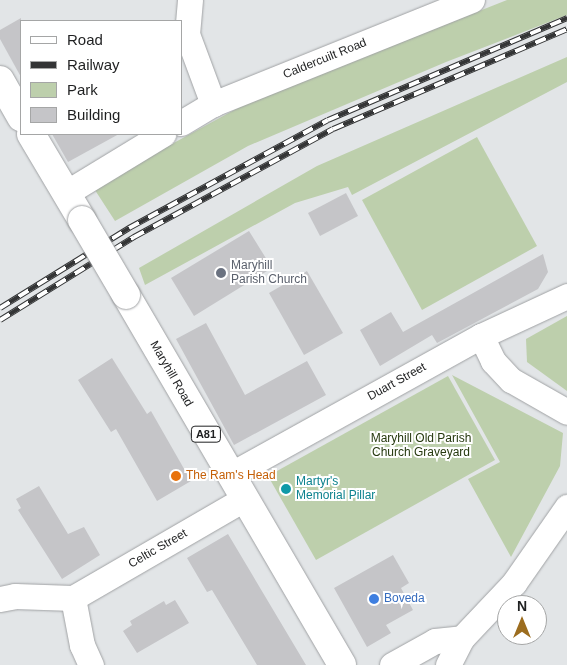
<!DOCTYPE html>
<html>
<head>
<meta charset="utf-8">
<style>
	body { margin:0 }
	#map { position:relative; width:567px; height:665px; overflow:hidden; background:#e2e5e7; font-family:Arial,sans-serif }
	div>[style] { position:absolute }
	.green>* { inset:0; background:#bdcfac }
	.building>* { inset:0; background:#c5c5c8 }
	.roads { filter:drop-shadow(0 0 1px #a0a2a4) drop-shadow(0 0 1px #a0a2a4) }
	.minor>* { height:25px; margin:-12.5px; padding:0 12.5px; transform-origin:12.5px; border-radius:12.5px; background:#fff }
	.major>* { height:28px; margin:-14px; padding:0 14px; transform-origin:14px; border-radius:14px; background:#fff }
	.rail>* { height:5.5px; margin-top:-2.75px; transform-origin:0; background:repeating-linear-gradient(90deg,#fff 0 11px,#343536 0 22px); box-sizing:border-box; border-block:1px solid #343536 }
	.bridges { filter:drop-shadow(0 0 1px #a0a2a4) drop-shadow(0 0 1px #a0a2a4) }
	.major-bridge>* { height:28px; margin:-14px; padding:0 14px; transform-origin:14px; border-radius:14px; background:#fff }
	.dots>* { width:14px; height:14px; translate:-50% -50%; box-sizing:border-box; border:2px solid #fff; border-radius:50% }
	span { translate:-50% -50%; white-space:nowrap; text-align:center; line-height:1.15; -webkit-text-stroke:4px #fff; paint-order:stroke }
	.shield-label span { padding:1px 4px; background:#fff; border:1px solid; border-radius:4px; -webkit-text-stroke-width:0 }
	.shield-label { font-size:11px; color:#1f2021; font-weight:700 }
	.street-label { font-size:12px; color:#1f2021 }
	.worship-label { font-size:12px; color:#5b616d }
	.left { translate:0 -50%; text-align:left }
	.park-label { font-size:12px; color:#273a10 }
	.food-label { font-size:12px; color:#c56008 }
	.culture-label { font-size:12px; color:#0d838f }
	.shop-label { font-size:12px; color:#366cbe }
	.legend { position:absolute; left:20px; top:20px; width:162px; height:115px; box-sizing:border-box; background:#fff; border:1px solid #a5a6a6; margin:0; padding:6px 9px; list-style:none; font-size:15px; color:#1f2021 }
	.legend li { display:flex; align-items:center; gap:10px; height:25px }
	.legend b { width:25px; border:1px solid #a5a6a6 }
	.north { position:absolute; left:497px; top:595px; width:50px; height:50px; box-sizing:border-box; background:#fff; border:1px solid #a5a6a6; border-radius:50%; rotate:0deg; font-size:14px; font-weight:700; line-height:20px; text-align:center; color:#1f2021 }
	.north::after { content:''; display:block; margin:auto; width:18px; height:22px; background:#9c6d1f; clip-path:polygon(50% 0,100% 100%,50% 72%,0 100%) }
</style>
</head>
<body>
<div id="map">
	<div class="green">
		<i style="clip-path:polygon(507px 0,567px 0,567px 15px,446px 62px,248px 146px,115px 221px,93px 187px,247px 103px)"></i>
		<i style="clip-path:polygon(567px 57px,567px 82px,352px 195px,348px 187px,295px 203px,145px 285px,139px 268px,317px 166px)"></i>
		<i style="clip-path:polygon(477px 137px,537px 246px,422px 310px,362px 200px)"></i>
		<i style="clip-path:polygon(567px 316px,567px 391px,527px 362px,526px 339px)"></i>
		<i style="clip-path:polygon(452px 375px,563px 433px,560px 466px,511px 557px,468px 479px,500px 462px)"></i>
		<i style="clip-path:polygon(448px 376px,495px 460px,316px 560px,268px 476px)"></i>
	</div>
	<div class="building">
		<i style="clip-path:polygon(21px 18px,21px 77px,0 39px,0 30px)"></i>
		<i style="clip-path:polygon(52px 134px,119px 134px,68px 162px)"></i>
		<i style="clip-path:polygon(346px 193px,358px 216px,320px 236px,308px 213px)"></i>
		<i style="clip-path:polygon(249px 231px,272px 268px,194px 316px,171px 278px)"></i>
		<i style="clip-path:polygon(543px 254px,548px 272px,538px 289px,437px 343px,432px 335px,380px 366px,360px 330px,391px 312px,403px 332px)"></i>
		<i style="clip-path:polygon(307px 271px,343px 333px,304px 355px,269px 293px)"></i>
		<i style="clip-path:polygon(206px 323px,245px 395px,307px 361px,326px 395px,234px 445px,176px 339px)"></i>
		<i style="clip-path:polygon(112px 358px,147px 414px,151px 411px,191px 481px,157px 501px,116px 429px,111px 432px,78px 380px)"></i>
		<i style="clip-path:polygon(39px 486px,68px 534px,84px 527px,100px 555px,62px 579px,18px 510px,21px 508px,16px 499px)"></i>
		<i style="clip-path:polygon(228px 534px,306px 665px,257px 665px,212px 590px,207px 592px,187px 558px)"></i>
		<i style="clip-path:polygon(393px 555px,409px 583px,401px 588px,413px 610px,386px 625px,391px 633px,367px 647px,334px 588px)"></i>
		<i style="clip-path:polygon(175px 600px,189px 623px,137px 653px,123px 631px,132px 625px,130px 621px,164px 601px,166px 605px)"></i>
	</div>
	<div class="roads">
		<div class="minor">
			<i style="left:190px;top:0;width:34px;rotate:95deg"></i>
			<i style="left:187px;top:34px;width:75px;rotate:69.6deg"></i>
			<i style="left:181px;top:123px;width:37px;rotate:-31deg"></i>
			<i style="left:213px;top:104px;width:279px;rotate:-21.9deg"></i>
			<i style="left:66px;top:193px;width:114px;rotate:-31.3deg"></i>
			<i style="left:481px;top:336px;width:28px;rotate:64deg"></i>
			<i style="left:493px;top:361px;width:26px;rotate:47deg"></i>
			<i style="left:511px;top:380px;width:64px;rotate:29.7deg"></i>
			<i style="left:230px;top:475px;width:287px;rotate:-29deg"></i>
			<i style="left:481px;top:336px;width:95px;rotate:-24.9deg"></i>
			<i style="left:73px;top:598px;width:48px;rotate:79.2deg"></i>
			<i style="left:82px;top:645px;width:22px;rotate:66deg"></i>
			<i style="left:0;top:599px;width:15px;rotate:-11deg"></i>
			<i style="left:15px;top:596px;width:58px;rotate:2deg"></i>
			<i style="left:73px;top:598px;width:198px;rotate:-30.1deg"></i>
			<i style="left:392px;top:665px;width:49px;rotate:-29.2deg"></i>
			<i style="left:435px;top:641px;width:27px;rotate:-6deg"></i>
			<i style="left:448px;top:665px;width:30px;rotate:-63deg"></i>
			<i style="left:462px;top:638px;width:76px;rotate:-46.6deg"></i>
			<i style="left:514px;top:583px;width:93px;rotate:-55.1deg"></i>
		</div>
		<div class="major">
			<i style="left:0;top:80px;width:43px;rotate:60.4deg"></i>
			<i style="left:31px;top:134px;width:100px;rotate:59.3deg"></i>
			<i style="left:126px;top:295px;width:428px;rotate:59.7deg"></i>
		</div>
	</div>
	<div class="rail">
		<i style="left:0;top:308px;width:152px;rotate:-31.8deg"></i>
		<i style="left:129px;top:228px;width:226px;rotate:-28.5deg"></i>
		<i style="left:328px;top:120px;width:260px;rotate:-23.1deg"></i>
		<i style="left:0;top:320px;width:158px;rotate:-31.8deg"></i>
		<i style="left:134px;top:237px;width:226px;rotate:-28.5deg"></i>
		<i style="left:333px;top:129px;width:254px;rotate:-23.1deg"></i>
	</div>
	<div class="bridges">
		<div class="major-bridge">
			<i style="left:82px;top:220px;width:87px;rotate:59.6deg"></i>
		</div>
	</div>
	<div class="dots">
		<i style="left:221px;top:273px;background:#6b7280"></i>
		<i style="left:176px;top:476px;background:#e8710a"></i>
		<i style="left:286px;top:489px;background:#0f9aa8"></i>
		<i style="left:374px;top:599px;background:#3f7fe0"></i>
	</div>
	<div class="shield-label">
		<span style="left:206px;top:434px">A81</span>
	</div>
	<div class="street-label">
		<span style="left:325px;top:59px;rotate:-22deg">Caldercuilt Road</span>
		<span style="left:171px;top:374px;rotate:60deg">Maryhill Road</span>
		<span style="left:397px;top:382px;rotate:-29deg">Duart Street</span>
		<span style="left:158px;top:549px;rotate:-30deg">Celtic Street</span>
	</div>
	<div class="worship-label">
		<span class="left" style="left:231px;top:273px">Maryhill<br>Parish Church</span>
	</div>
	<div class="park-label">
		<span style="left:421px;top:446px">Maryhill Old Parish<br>Church Graveyard</span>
	</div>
	<div class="food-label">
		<span class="left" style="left:186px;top:476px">The Ram's Head</span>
	</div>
	<div class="culture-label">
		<span class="left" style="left:296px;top:489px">Martyr's<br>Memorial Pillar</span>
	</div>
	<div class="shop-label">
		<span class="left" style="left:384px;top:599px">Boveda</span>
	</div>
	<ul class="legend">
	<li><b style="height:6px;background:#fff"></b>Road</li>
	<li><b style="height:6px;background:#343536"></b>Railway</li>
	<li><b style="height:14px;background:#bdcfac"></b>Park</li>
	<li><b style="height:14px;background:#c5c5c8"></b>Building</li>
	</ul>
	<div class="north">N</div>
</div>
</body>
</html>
